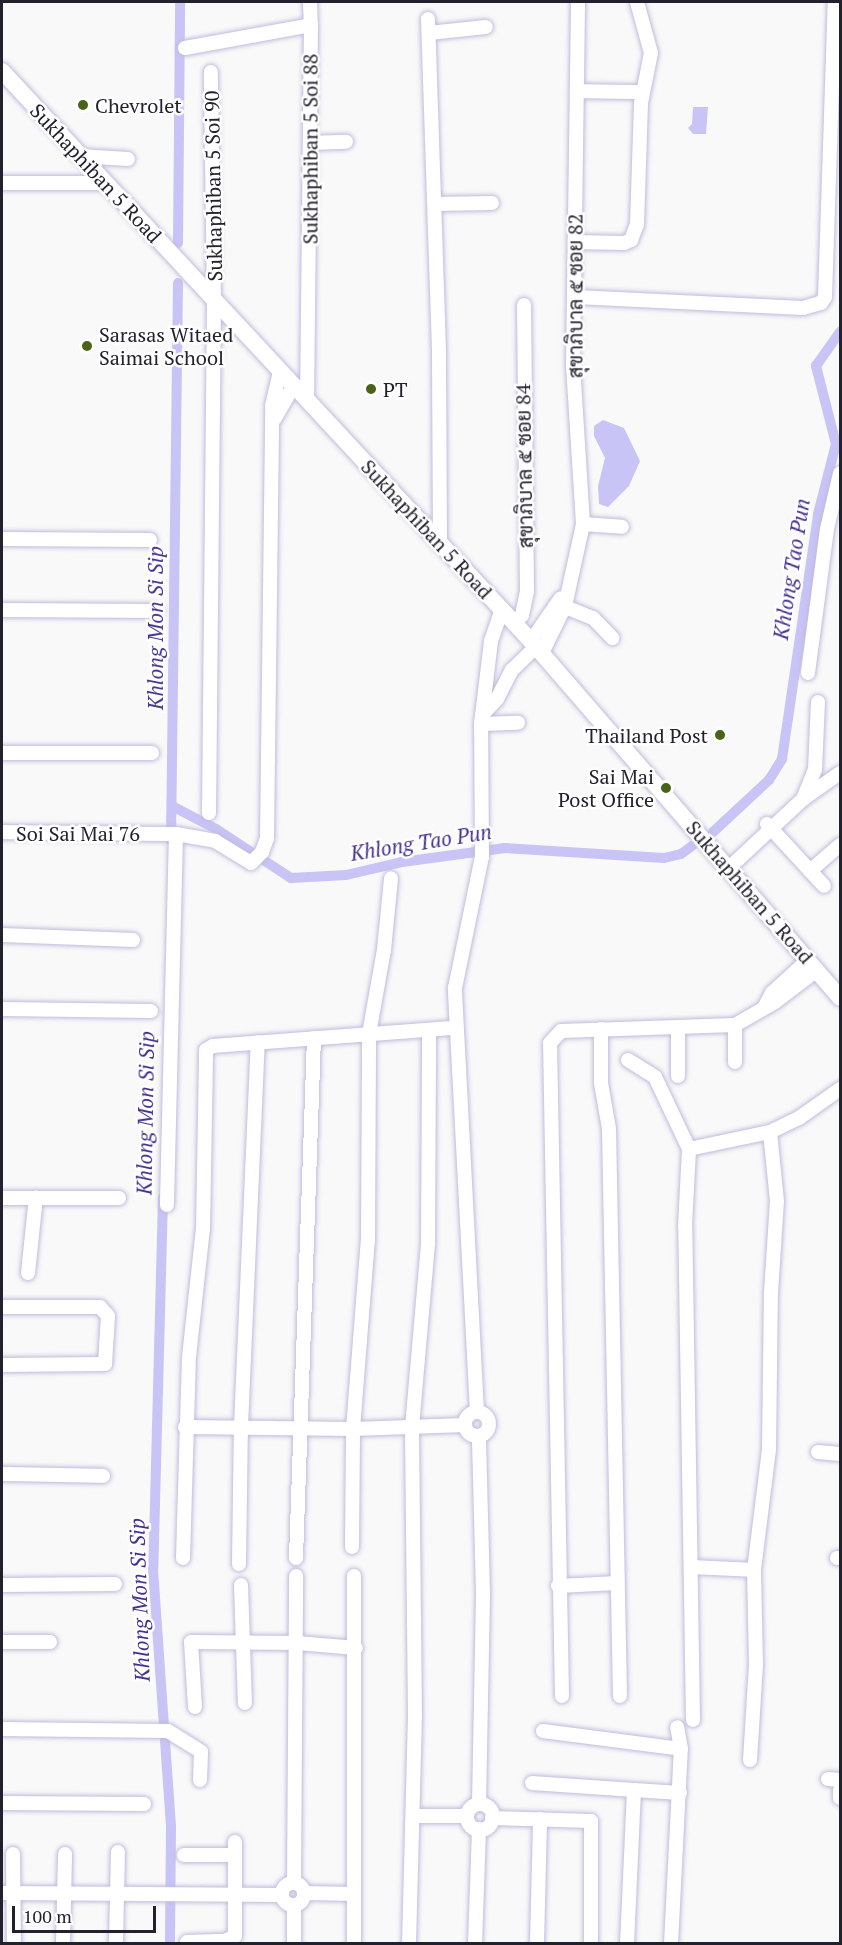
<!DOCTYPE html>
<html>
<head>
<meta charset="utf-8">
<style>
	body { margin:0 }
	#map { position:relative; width:842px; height:1945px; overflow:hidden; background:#f9f9f9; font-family:"PT Serif",Sarabun,serif }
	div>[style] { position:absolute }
	.water>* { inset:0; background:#c8c4f6 }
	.canal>* { height:10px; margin:-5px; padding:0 5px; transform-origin:5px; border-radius:5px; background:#c8c4f6 }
	.roads { filter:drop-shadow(0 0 2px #bfbcdd) drop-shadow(0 0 2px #bfbcdd) }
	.minor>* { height:14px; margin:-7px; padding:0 7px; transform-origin:7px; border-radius:7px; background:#fff }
	.minor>.ring { margin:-7px; padding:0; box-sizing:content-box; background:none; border:14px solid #fff; border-radius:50% }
	.major>* { height:16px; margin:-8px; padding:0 8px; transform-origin:8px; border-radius:8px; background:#fff }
	.dots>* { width:16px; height:16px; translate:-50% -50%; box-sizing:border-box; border:3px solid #fff; border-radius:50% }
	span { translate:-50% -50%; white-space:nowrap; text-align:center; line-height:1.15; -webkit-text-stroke:5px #fff; paint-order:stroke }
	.poi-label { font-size:20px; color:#22212e }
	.left { translate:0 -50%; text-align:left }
	.right { translate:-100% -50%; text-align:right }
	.street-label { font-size:20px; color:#22212e }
	.water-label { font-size:21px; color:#47318e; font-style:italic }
	.frame { position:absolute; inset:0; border:3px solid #22212e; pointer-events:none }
	.scale { position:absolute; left:12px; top:1906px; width:144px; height:27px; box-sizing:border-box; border:3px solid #22212e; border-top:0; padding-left:8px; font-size:18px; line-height:21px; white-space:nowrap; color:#22212e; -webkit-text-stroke:4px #fff; paint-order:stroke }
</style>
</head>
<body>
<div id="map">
	<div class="water">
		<i style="clip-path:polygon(693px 107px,708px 107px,706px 134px,693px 134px,688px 128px,692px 124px)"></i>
		<i style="clip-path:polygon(603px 420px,624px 428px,640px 461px,629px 486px,608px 507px,599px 504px,598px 486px,605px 458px,594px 436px,594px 426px)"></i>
	</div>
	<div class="canal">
		<i style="left:178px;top:243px;width:241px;rotate:-89.5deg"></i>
		<i style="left:172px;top:806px;width:50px;rotate:27.6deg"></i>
		<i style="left:216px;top:829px;width:90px;rotate:33.2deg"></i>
		<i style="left:291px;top:878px;width:55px;rotate:-3.1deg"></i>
		<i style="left:346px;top:875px;width:57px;rotate:-13.1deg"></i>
		<i style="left:402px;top:862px;width:104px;rotate:-7.7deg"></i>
		<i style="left:505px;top:848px;width:159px;rotate:3.6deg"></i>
		<i style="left:664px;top:858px;width:17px;rotate:-13deg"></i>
		<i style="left:681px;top:854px;width:14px;rotate:-36deg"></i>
		<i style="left:713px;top:832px;width:76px;rotate:-42.9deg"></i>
		<i style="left:769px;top:780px;width:25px;rotate:-58deg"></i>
		<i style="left:782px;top:759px;width:248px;rotate:-81.6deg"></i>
		<i style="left:818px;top:514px;width:72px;rotate:-75.6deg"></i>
		<i style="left:836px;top:444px;width:81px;rotate:-104.4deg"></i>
		<i style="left:816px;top:366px;width:42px;rotate:-54.8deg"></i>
		<i style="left:171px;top:840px;width:557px;rotate:-89.28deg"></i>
		<i style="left:163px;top:1198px;width:371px;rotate:91.5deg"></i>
		<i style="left:153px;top:1569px;width:258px;rotate:86deg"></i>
		<i style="left:171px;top:1826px;width:118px;rotate:90.5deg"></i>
	</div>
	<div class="roads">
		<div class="minor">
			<i style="left:310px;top:2px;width:23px;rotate:88deg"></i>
			<i style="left:428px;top:19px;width:336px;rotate:88.1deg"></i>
			<i style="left:439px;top:355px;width:187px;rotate:89.7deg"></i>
			<i style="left:429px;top:33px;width:57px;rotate:-6deg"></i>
			<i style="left:185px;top:48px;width:128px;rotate:-10.3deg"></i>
			<i style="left:311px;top:25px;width:375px;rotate:90.6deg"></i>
			<i style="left:577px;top:91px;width:65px;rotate:0.9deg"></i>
			<i style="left:310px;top:143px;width:36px;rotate:-2deg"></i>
			<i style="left:80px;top:156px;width:48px;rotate:3.6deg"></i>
			<i style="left:2px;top:183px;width:103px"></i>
			<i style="left:435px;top:204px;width:57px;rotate:-1deg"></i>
			<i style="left:575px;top:242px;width:49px;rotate:1.2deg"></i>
			<i style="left:624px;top:243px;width:8px;rotate:-23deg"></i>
			<i style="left:631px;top:240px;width:17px;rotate:-69deg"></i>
			<i style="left:637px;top:224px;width:121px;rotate:-88.1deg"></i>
			<i style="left:641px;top:103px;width:51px;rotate:-78.7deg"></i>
			<i style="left:651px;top:53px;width:53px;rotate:-105.4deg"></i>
			<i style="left:576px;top:297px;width:227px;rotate:2.8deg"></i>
			<i style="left:803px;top:308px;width:19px;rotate:-16deg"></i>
			<i style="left:821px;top:303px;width:7px;rotate:-56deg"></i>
			<i style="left:825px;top:297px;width:295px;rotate:-88.1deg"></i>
			<i style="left:275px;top:418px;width:38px;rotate:-60deg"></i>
			<i style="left:583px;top:524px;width:39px;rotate:4deg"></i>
			<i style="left:2px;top:539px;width:148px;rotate:0.4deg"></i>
			<i style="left:558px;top:604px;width:38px;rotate:22deg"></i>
			<i style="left:593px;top:618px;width:28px;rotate:46deg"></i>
			<i style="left:2px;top:610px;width:155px;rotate:0.4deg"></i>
			<i style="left:514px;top:624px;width:12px;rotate:-48deg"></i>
			<i style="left:522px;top:615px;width:25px;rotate:-78deg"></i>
			<i style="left:527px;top:591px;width:286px;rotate:-90.6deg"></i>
			<i style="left:531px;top:641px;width:52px;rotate:-55.1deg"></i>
			<i style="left:542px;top:653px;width:52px;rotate:-63.9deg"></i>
			<i style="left:565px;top:606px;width:84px;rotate:-77.6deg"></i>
			<i style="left:583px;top:524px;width:160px;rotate:-93.6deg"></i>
			<i style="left:573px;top:364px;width:362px;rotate:-89.2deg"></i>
			<i style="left:808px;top:673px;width:145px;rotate:-82.5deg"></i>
			<i style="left:827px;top:529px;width:57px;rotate:-76.9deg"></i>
			<i style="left:482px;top:715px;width:22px;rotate:-47deg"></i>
			<i style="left:497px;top:699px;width:33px;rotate:-63deg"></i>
			<i style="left:512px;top:670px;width:33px;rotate:-44deg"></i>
			<i style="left:481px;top:724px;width:37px;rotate:-2deg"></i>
			<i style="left:2px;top:753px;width:150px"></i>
			<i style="left:803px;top:799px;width:45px;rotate:-35.1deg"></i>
			<i style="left:209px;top:813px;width:513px;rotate:-89.44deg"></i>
			<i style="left:214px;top:300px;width:228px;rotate:-90.8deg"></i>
			<i style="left:767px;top:824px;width:84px;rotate:47.4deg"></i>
			<i style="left:2px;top:832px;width:174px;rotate:0.7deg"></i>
			<i style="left:176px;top:834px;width:371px;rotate:91.4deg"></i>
			<i style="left:176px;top:834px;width:40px;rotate:10deg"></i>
			<i style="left:215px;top:841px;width:42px;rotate:31.4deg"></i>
			<i style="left:251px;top:863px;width:16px;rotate:-45deg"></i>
			<i style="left:262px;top:852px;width:15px;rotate:-70deg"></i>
			<i style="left:267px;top:838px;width:432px;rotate:-89.3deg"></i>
			<i style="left:272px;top:406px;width:36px;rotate:-77deg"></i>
			<i style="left:729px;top:868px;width:101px;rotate:-43deg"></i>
			<i style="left:803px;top:799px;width:31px;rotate:-68deg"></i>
			<i style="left:815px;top:770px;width:68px;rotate:-87.5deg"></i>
			<i style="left:810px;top:871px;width:40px;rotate:-41deg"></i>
			<i style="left:2px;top:935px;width:131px;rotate:2.2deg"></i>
			<i style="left:765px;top:1006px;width:15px;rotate:-62deg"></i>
			<i style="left:772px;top:993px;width:49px;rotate:-42.5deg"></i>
			<i style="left:2px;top:1009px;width:149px;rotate:0.8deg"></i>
			<i style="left:735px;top:1025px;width:37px;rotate:90deg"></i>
			<i style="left:678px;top:1028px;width:48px;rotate:90deg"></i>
			<i style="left:601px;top:1029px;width:54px;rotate:90deg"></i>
			<i style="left:601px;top:1083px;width:47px;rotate:80.1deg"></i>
			<i style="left:609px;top:1129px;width:567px;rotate:88.89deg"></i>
			<i style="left:628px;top:1060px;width:32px;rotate:32deg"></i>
			<i style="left:655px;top:1077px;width:80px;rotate:64.7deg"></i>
			<i style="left:2px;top:1198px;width:117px"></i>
			<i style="left:28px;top:1273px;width:76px;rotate:-84deg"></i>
			<i style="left:2px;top:1307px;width:98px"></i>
			<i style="left:100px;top:1307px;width:12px;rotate:48deg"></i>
			<i style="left:108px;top:1316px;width:48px;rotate:93.6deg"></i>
			<i style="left:105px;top:1364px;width:103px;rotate:179.4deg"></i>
			<i style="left:477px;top:1412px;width:425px;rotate:-93deg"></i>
			<i style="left:455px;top:988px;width:134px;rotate:-78.4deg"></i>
			<i style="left:482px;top:857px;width:133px;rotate:-90.4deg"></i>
			<i style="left:481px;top:724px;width:84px;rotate:-83.1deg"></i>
			<i style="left:491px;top:641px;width:34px;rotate:-71deg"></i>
			<i class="ring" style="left:465px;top:1412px;width:10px;height:10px"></i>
			<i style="left:185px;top:1427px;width:168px;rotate:0.7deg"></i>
			<i style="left:353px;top:1429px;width:112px;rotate:-2deg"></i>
			<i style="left:818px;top:1452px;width:22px;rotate:5deg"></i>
			<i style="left:2px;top:1474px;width:101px;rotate:1.1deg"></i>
			<i style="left:352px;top:1547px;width:118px;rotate:-89.5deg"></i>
			<i style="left:353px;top:1429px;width:190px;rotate:-85.5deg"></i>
			<i style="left:368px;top:1240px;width:206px;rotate:-89.7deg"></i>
			<i style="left:369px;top:1034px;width:85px;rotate:-79.9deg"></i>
			<i style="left:384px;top:950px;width:72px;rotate:-84.4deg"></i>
			<i style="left:183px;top:1558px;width:201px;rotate:-88.3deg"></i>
			<i style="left:189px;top:1357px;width:129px;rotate:-83.8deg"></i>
			<i style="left:203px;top:1229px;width:179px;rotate:-89deg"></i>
			<i style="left:206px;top:1050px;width:8px;rotate:-30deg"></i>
			<i style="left:213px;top:1046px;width:242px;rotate:-4.3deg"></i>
			<i style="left:296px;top:1558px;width:520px;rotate:-88.02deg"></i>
			<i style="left:837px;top:1558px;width:3px"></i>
			<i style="left:239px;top:1564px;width:138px;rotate:-89.2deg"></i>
			<i style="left:241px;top:1426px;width:384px;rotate:-87.5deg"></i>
			<i style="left:693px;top:1567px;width:61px;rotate:2.8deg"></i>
			<i style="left:2px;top:1585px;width:113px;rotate:-0.5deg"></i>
			<i style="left:241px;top:1585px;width:118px;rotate:88.1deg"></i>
			<i style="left:558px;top:1586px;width:59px;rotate:-2.9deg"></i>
			<i style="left:2px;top:1642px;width:48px"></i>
			<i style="left:562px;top:1696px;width:653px;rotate:-91.05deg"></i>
			<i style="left:550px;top:1043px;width:16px;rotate:-47deg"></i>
			<i style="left:561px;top:1031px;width:174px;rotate:-2deg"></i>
			<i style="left:735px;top:1025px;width:46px;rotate:-29.9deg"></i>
			<i style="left:775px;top:1002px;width:53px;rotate:-37.3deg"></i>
			<i style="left:195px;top:1707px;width:65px;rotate:-93.5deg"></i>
			<i style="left:191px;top:1642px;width:107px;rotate:0.5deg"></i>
			<i style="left:298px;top:1643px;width:58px;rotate:4.9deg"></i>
			<i style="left:693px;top:1720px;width:494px;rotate:-90.9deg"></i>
			<i style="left:685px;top:1226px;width:77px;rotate:-87deg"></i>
			<i style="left:689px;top:1149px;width:83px;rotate:-11.9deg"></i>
			<i style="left:770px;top:1132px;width:32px;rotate:-26deg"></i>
			<i style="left:799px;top:1118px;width:50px;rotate:-35.3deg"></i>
			<i style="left:2px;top:1729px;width:166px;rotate:0.7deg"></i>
			<i style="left:168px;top:1731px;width:39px;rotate:32deg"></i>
			<i style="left:201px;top:1752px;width:28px;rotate:92deg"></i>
			<i style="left:543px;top:1731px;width:139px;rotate:7.4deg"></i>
			<i style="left:750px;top:1760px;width:95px;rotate:-86.4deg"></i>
			<i style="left:756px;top:1665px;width:95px;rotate:-91.2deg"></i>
			<i style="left:754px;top:1570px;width:121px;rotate:-82.9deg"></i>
			<i style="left:769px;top:1450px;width:157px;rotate:-89.3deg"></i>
			<i style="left:771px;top:1293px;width:92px;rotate:-86.3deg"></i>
			<i style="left:777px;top:1201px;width:69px;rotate:-95.8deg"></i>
			<i style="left:828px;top:1779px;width:12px;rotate:5deg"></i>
			<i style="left:532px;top:1783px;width:102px;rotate:3.9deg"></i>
			<i style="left:634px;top:1790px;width:154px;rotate:92.6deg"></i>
			<i style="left:634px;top:1790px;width:46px;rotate:3.7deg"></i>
			<i style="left:840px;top:1790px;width:8px;rotate:90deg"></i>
			<i style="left:2px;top:1803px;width:142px;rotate:0.4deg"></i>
			<i style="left:479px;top:1804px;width:211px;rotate:-88.9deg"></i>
			<i style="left:483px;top:1593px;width:157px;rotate:-91.5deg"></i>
			<i class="ring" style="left:467px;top:1804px;width:12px;height:12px"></i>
			<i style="left:414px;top:1816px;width:53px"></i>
			<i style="left:492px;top:1818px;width:99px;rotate:1.7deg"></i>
			<i style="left:591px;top:1821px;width:123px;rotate:90deg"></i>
			<i style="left:13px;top:1854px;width:90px;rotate:89.4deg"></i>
			<i style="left:184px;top:1855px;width:51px"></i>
			<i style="left:294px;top:1882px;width:306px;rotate:-89.6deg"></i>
			<i class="ring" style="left:282px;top:1883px;width:8px;height:8px"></i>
			<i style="left:2px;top:1893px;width:280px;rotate:0.4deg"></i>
			<i style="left:305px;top:1893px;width:49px;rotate:1.2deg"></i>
			<i style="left:294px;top:1905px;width:39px;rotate:90deg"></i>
			<i style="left:187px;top:1942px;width:38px;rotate:-2deg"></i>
			<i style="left:225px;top:1941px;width:11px;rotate:-27deg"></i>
			<i style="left:235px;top:1936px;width:94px;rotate:-90deg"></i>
			<i style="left:63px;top:1944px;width:90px;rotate:-88.7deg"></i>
			<i style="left:116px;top:1944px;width:92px;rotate:-88.8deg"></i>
			<i style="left:354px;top:1944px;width:368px;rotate:-90deg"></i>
			<i style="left:409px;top:1944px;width:227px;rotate:-88.5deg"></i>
			<i style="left:415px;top:1717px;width:290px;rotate:-90.6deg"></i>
			<i style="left:412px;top:1427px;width:185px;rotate:-85deg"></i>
			<i style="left:428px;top:1243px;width:212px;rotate:-89.7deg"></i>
			<i style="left:475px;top:1944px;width:115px;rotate:-88deg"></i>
			<i style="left:537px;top:1944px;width:125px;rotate:-88.6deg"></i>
			<i style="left:671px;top:1944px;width:195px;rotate:-87.1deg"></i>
			<i style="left:681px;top:1749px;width:22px;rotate:-100deg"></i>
		</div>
		<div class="major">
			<i style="left:2px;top:71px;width:778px;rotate:47.14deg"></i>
			<i style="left:531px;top:641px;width:472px;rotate:49.1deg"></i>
		</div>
	</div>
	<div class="dots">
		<i style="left:83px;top:105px;background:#476418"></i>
		<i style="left:87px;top:346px;background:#476418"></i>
		<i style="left:371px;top:389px;background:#476418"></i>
		<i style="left:720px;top:735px;background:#476418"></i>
		<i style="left:666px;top:788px;background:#476418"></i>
	</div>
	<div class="poi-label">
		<span class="left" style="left:95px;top:105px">Chevrolet</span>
		<span class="left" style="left:99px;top:346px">Sarasas Witaed<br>Saimai School</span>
		<span class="left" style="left:383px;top:389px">PT</span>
		<span class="right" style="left:708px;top:735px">Thailand Post</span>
		<span class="right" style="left:654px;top:788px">Sai Mai<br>Post Office</span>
	</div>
	<div class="street-label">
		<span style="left:310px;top:149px;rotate:-90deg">Sukhaphiban 5 Soi 88</span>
		<span style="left:96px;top:173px;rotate:47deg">Sukhaphiban 5 Road</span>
		<span style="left:213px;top:186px;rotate:-91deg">Sukhaphiban 5 Soi 90</span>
		<span style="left:575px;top:296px;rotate:-90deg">สุขาภิบาล ๕ ซอย 82</span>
		<span style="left:524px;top:466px;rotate:-91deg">สุขาภิบาล ๕ ซอย 84</span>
		<span style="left:427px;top:529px;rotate:47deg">Sukhaphiban 5 Road</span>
		<span style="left:78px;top:833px">Soi Sai Mai 76</span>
		<span style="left:750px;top:892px;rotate:49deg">Sukhaphiban 5 Road</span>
	</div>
	<div class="water-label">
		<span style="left:791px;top:569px;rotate:-81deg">Khlong Tao Pun</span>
		<span style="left:155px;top:628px;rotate:-90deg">Khlong Mon Si Sip</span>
		<span style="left:421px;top:842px;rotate:-9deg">Khlong Tao Pun</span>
		<span style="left:145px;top:1113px;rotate:-89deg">Khlong Mon Si Sip</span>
		<span style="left:139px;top:1600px;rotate:-92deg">Khlong Mon Si Sip</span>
	</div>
	<div class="frame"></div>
	<div class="scale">100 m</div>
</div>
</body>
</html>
